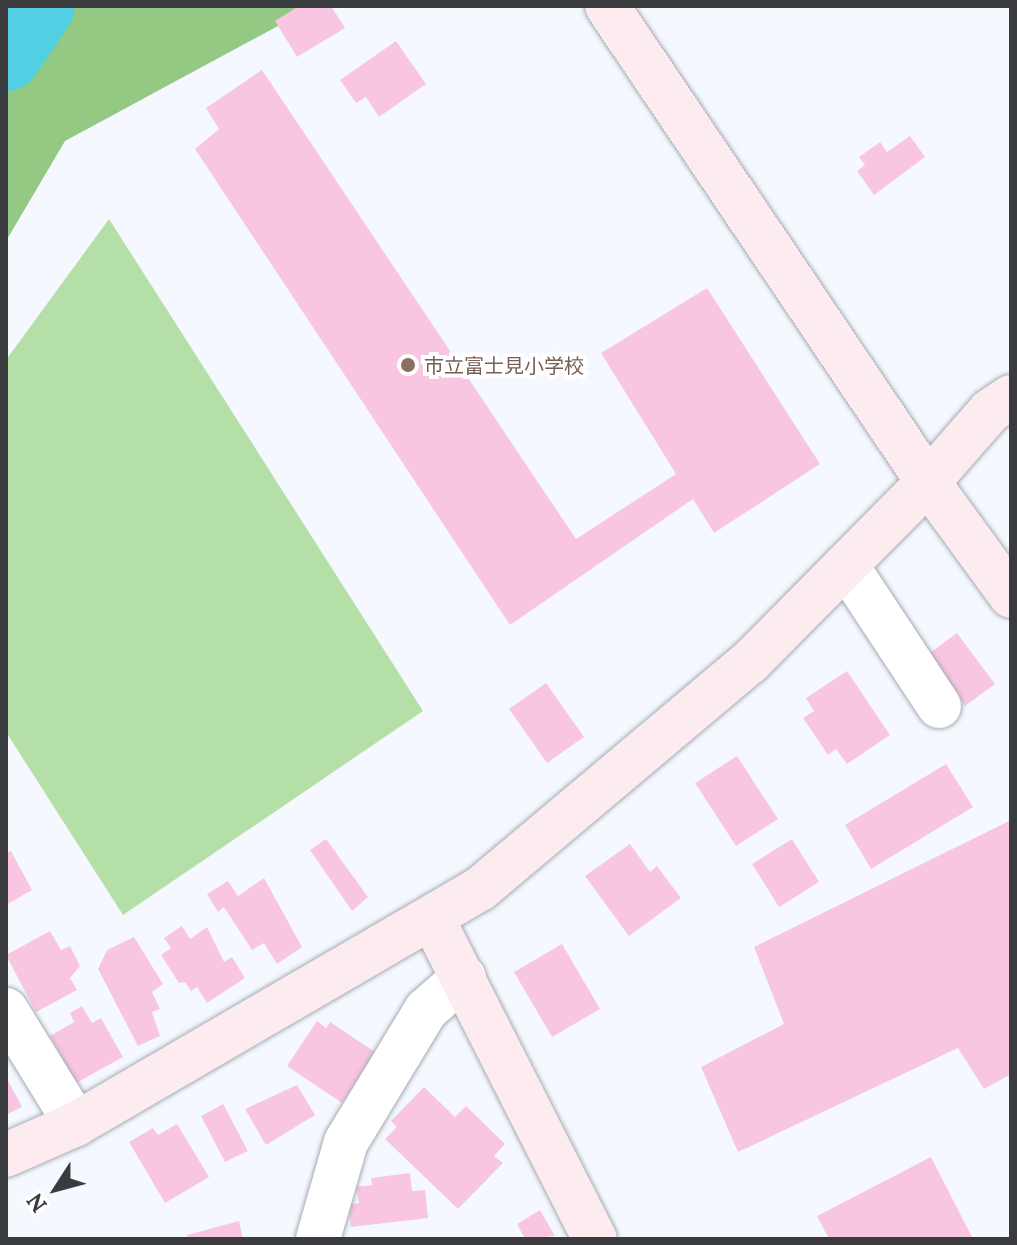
<!DOCTYPE html>
<html>
<head>
<meta charset="utf-8">
<style>
	body { margin:0 }
	#map { position:relative; width:1017px; height:1245px; overflow:hidden; background:#f5f9ff; font-family:Lora,"Noto Sans JP",serif }
	div>[style] { position:absolute }
	.green>* { inset:0; background:#b4e0a7 }
	.forest>* { inset:0; background:#93c983 }
	.river>* { height:70px; margin:-35px; padding:0 35px; transform-origin:35px; border-radius:35px; background:#53cfe3 }
	.building>* { inset:0; background:#f9c6e1 }
	.roads { filter:drop-shadow(0 0 2px #a7abb3) drop-shadow(0 0 2px #a7abb3) }
	.street>* { height:44px; margin:-22px; padding:0 22px; transform-origin:22px; border-radius:22px; background:#fff }
	.secondary>* { height:44px; margin:-22px; padding:0 22px; transform-origin:22px; border-radius:22px; background:#fcecf0 }
	.dots>* { width:22px; height:22px; translate:-50% -50%; box-sizing:border-box; border:4px solid #fff; border-radius:50% }
	span { translate:-50% -50%; white-space:nowrap; text-align:center; line-height:1.15; -webkit-text-stroke:8px #fff; paint-order:stroke }
	.education-label { font-size:20px; color:#785e54 }
	.left { translate:0 -50%; text-align:left }
	.frame { position:absolute; inset:0; border:8px solid #393b3e; pointer-events:none }
	.north { position:absolute; left:16px; top:1149px; width:80px; height:80px; -webkit-text-stroke:6px #fff; paint-order:stroke; rotate:234deg; font-size:22px; font-weight:700; line-height:32px; text-align:center; color:#393b3e }
	.north::after { content:''; display:block; margin:auto; width:28px; height:36px; background:#393b3e; clip-path:polygon(50% 0,100% 100%,50% 72%,0 100%) }
</style>
</head>
<body>
<div id="map">
	<div class="green">
		<i style="clip-path:polygon(109px 219px,423px 711px,123px 915px,6px 732px,6px 360px)"></i>
	</div>
	<div class="forest">
		<i style="clip-path:polygon(6px 6px,315px 6px,65px 141px,6px 241px)"></i>
	</div>
	<div class="river">
		<i style="left:6px;top:56px;width:60px;rotate:-55.8deg"></i>
	</div>
	<div class="building">
		<i style="clip-path:polygon(299px 6px,331px 6px,345px 28px,297px 57px,275px 21px)"></i>
		<i style="clip-path:polygon(396px 41px,426px 84px,379px 117px,366px 97px,356px 103px,340px 80px)"></i>
		<i style="clip-path:polygon(262px 70px,576px 539px,676px 474px,601px 353px,707px 288px,820px 464px,714px 533px,693px 499px,510px 625px,195px 149px,219px 129px,206px 108px)"></i>
		<i style="clip-path:polygon(910px 136px,925px 157px,874px 195px,857px 171px,865px 165px,859px 157px,880px 142px,887px 152px)"></i>
		<i style="clip-path:polygon(957px 633px,995px 684px,965px 706px,927px 655px)"></i>
		<i style="clip-path:polygon(847px 671px,890px 735px,847px 764px,836px 749px,828px 755px,803px 718px,814px 711px,806px 698px)"></i>
		<i style="clip-path:polygon(546px 683px,584px 737px,547px 763px,509px 709px)"></i>
		<i style="clip-path:polygon(737px 756px,778px 819px,736px 846px,695px 783px)"></i>
		<i style="clip-path:polygon(946px 764px,973px 807px,871px 869px,845px 825px)"></i>
		<i style="clip-path:polygon(1011px 820px,1011px 1074px,984px 1089px,958px 1048px,738px 1152px,701px 1067px,784px 1024px,754px 947px)"></i>
		<i style="clip-path:polygon(326px 839px,368px 897px,352px 911px,310px 850px)"></i>
		<i style="clip-path:polygon(792px 839px,819px 882px,779px 907px,752px 864px)"></i>
		<i style="clip-path:polygon(630px 844px,650px 872px,657px 866px,681px 898px,629px 936px,585px 876px)"></i>
		<i style="clip-path:polygon(11px 851px,32px 890px,6px 905px,6px 853px)"></i>
		<i style="clip-path:polygon(264px 878px,302px 947px,277px 964px,264px 943px,252px 950px,224px 907px,218px 912px,207px 894px,228px 881px,238px 896px)"></i>
		<i style="clip-path:polygon(182px 926px,190px 939px,207px 927px,224px 962px,232px 957px,245px 978px,207px 1003px,197px 987px,191px 991px,185px 982px,179px 983px,161px 955px,171px 948px,164px 938px)"></i>
		<i style="clip-path:polygon(50px 931px,61px 950px,70px 946px,80px 966px,70px 978px,77px 990px,36px 1012px,6px 955px)"></i>
		<i style="clip-path:polygon(134px 937px,163px 984px,152px 992px,160px 1009px,152px 1012px,160px 1036px,138px 1046px,98px 969px,107px 950px)"></i>
		<i style="clip-path:polygon(562px 944px,600px 1009px,552px 1037px,514px 972px)"></i>
		<i style="clip-path:polygon(82px 1006px,92px 1023px,101px 1018px,123px 1057px,76px 1083px,50px 1036px,74px 1022px,70px 1013px)"></i>
		<i style="clip-path:polygon(317px 1021px,326px 1028px,330px 1022px,375px 1052px,342px 1103px,287px 1066px)"></i>
		<i style="clip-path:polygon(6px 1077px,22px 1107px,6px 1115px)"></i>
		<i style="clip-path:polygon(297px 1085px,315px 1115px,266px 1145px,245px 1109px)"></i>
		<i style="clip-path:polygon(424px 1087px,455px 1117px,466px 1106px,505px 1144px,494px 1156px,503px 1163px,458px 1209px,385px 1139px,397px 1127px,391px 1121px)"></i>
		<i style="clip-path:polygon(223px 1104px,248px 1151px,225px 1162px,201px 1116px)"></i>
		<i style="clip-path:polygon(177px 1124px,209px 1177px,165px 1203px,129px 1142px,153px 1128px,158px 1135px)"></i>
		<i style="clip-path:polygon(931px 1157px,973px 1239px,829px 1239px,817px 1216px)"></i>
		<i style="clip-path:polygon(410px 1173px,412px 1191px,425px 1190px,428px 1218px,351px 1227px,348px 1205px,359px 1203px,356px 1187px,372px 1185px,371px 1178px)"></i>
		<i style="clip-path:polygon(540px 1210px,555px 1236px,525px 1239px,517px 1224px)"></i>
		<i style="clip-path:polygon(239px 1221px,243px 1239px,188px 1239px,187px 1235px)"></i>
	</div>
	<div class="roads">
		<div class="street">
			<i style="left:846px;top:565px;width:169px;rotate:56.6deg"></i>
			<i style="left:6px;top:1010px;width:134px;rotate:58.4deg"></i>
			<i style="left:318px;top:1239px;width:101px;rotate:-73.9deg"></i>
			<i style="left:346px;top:1142px;width:154px;rotate:-58.8deg"></i>
			<i style="left:426px;top:1010px;width:50px;rotate:-41deg"></i>
		</div>
		<div class="secondary">
			<i style="left:607px;top:6px;width:574px;rotate:56.01deg"></i>
			<i style="left:928px;top:482px;width:141px;rotate:53.9deg"></i>
			<i style="left:432px;top:918px;width:360px;rotate:63.1deg"></i>
			<i style="left:6px;top:1155px;width:77px;rotate:-23.9deg"></i>
			<i style="left:76px;top:1124px;width:467px;rotate:-30.2deg"></i>
			<i style="left:480px;top:889px;width:353px;rotate:-40.1deg"></i>
			<i style="left:750px;top:662px;width:253px;rotate:-45.3deg"></i>
			<i style="left:928px;top:482px;width:94px;rotate:-48.9deg"></i>
			<i style="left:990px;top:411px;width:25px;rotate:-34deg"></i>
		</div>
	</div>
	<div class="dots">
		<i style="left:408px;top:365px;background:#8d6e63"></i>
	</div>
	<div class="education-label">
		<span class="left" style="left:424px;top:365px">市立富士見小学校</span>
	</div>
	<div class="frame"></div>
	<div class="north">N</div>
</div>
</body>
</html>
